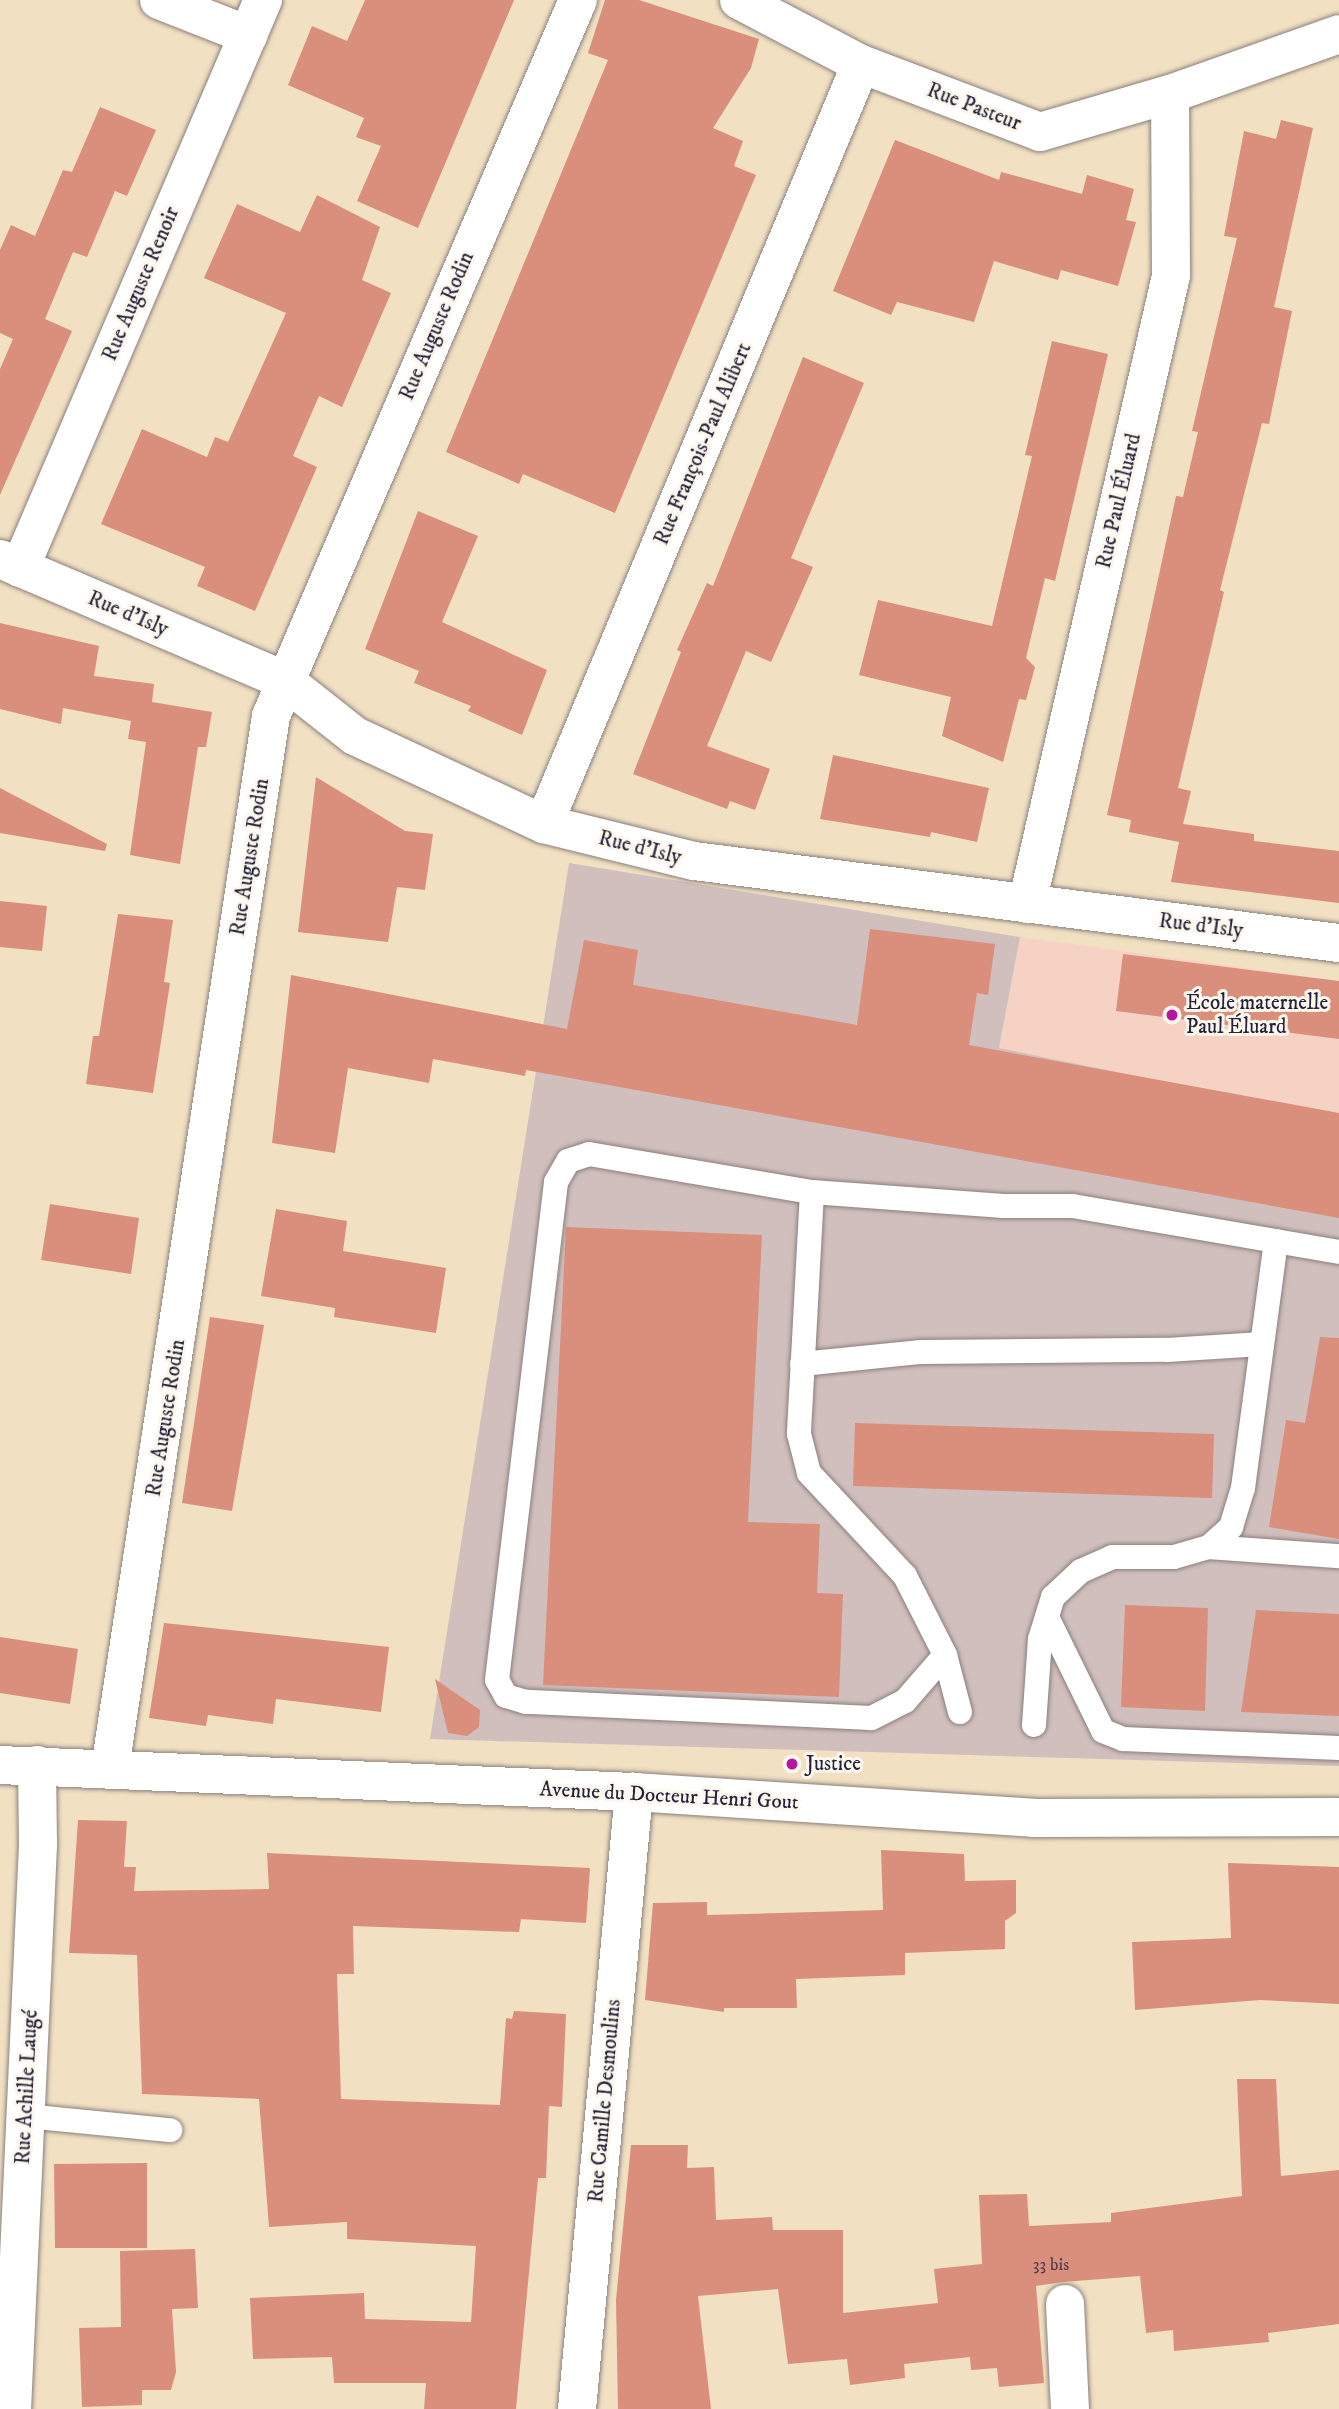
<!DOCTYPE html>
<html>
<head>
<meta charset="utf-8">
<style>
	body { margin:0 }
	#map { position:relative; width:1339px; height:2409px; overflow:hidden; background:#f1e0c2; font-family:"IM FELL DW Pica",serif }
	div>[style] { position:absolute }
	.built>* { inset:0; background:#f6d2c4 }
	.industrial>* { inset:0; background:#d1bfbe }
	.building>* { inset:0; background:#d98f7c }
	.roads { filter:drop-shadow(0 0 2px #8a817e) drop-shadow(0 0 2px #8a817e) }
	.lane>* { height:24px; margin:-12px; padding:0 12px; transform-origin:12px; border-radius:12px; background:#fff }
	.street>* { height:38px; margin:-19px; padding:0 19px; transform-origin:19px; border-radius:19px; background:#fff }
	.secondary>* { height:38px; margin:-19px; padding:0 19px; transform-origin:19px; border-radius:19px; background:#fff }
	.dots>* { width:19px; height:19px; translate:-50% -50%; box-sizing:border-box; border:4px solid #fbf7ec; border-radius:50% }
	span { translate:-50% -50%; white-space:nowrap; text-align:center; line-height:1.15; -webkit-text-stroke:6px #fbf7ec; paint-order:stroke }
	.number-label { font-size:18px; color:#503d4b }
	.number-label span { -webkit-text-stroke-width:0 }
	.street-label { font-size:21px; color:#22223b }
	.poi-label { font-size:21px; color:#22223b }
	.left { translate:0 -50%; text-align:left }
</style>
</head>
<body>
<div id="map">
	<div class="built">
		<i style="clip-path:polygon(1020px 937px,1339px 981px,1339px 1117px,999px 1048px)"></i>
	</div>
	<div class="industrial">
		<i style="clip-path:polygon(569px 863px,1020px 937px,999px 1048px,1339px 1117px,1339px 1766px,430px 1739px)"></i>
	</div>
	<div class="building">
		<i style="clip-path:polygon(365px 0,514px 0,418px 228px,357px 201px,381px 146px,356px 137px,364px 118px,288px 85px,312px 26px,347px 41px)"></i>
		<i style="clip-path:polygon(605px 0,639px 0,759px 39px,751px 68px,713px 128px,743px 141px,734px 166px,756px 175px,615px 513px,523px 474px,519px 484px,446px 452px,608px 60px,588px 53px)"></i>
		<i style="clip-path:polygon(100px 107px,156px 130px,127px 196px,115px 191px,87px 257px,73px 252px,45px 319px,72px 331px,0 495px,0 369px,13px 339px,0 333px,0 250px,11px 225px,35px 236px,63px 170px,72px 172px)"></i>
		<i style="clip-path:polygon(1281px 120px,1313px 128px,1274px 307px,1292px 311px,1269px 424px,1262px 423px,1220px 590px,1224px 592px,1178px 788px,1191px 791px,1183px 824px,1254px 834px,1254px 841px,1339px 851px,1339px 903px,1171px 882px,1179px 842px,1129px 832px,1131px 820px,1107px 815px,1176px 496px,1183px 497px,1198px 432px,1192px 431px,1237px 238px,1224px 236px,1244px 131px,1276px 139px)"></i>
		<i style="clip-path:polygon(895px 140px,999px 180px,1001px 172px,1082px 194px,1087px 175px,1134px 189px,1126px 220px,1136px 222px,1118px 286px,1061px 270px,1058px 280px,994px 261px,974px 322px,897px 302px,891px 315px,833px 291px)"></i>
		<i style="clip-path:polygon(317px 195px,380px 227px,362px 280px,391px 293px,342px 407px,319px 396px,293px 456px,317px 467px,255px 611px,197px 586px,205px 567px,101px 524px,142px 429px,207px 457px,215px 437px,228px 442px,286px 313px,204px 278px,237px 204px,300px 232px)"></i>
		<i style="clip-path:polygon(1052px 341px,1108px 354px,1055px 581px,1045px 578px,1026px 658px,1035px 667px,1026px 700px,1019px 699px,1003px 762px,942px 736px,951px 697px,859px 675px,878px 600px,992px 626px,1032px 456px,1025px 455px)"></i>
		<i style="clip-path:polygon(803px 357px,864px 383px,791px 558px,813px 567px,771px 662px,746px 651px,707px 746px,770px 769px,755px 810px,730px 801px,727px 809px,633px 774px,681px 652px,677px 650px,707px 583px,713px 586px)"></i>
		<i style="clip-path:polygon(418px 511px,478px 536px,442px 622px,547px 670px,522px 735px,468px 711px,471px 706px,414px 683px,419px 671px,365px 649px)"></i>
		<i style="clip-path:polygon(0 623px,99px 646px,94px 676px,154px 684px,152px 702px,212px 712px,206px 747px,198px 747px,180px 864px,130px 855px,146px 742px,128px 739px,131px 721px,63px 708px,61px 724px,0 709px)"></i>
		<i style="clip-path:polygon(833px 755px,989px 788px,977px 842px,931px 832px,930px 837px,820px 819px)"></i>
		<i style="clip-path:polygon(316px 777px,405px 831px,433px 834px,425px 890px,397px 887px,388px 942px,298px 932px)"></i>
		<i style="clip-path:polygon(0 788px,107px 844px,105px 851px,0 833px)"></i>
		<i style="clip-path:polygon(0 901px,47px 906px,42px 951px,0 947px)"></i>
		<i style="clip-path:polygon(118px 914px,173px 920px,164px 982px,170px 983px,153px 1093px,86px 1084px,93px 1036px,99px 1036px)"></i>
		<i style="clip-path:polygon(870px 929px,995px 944px,988px 995px,977px 993px,969px 1045px,1339px 1113px,1339px 1218px,526px 1070px,525px 1076px,433px 1059px,429px 1083px,348px 1068px,335px 1153px,272px 1143px,291px 975px,567px 1029px,584px 940px,638px 950px,633px 985px,857px 1025px)"></i>
		<i style="clip-path:polygon(1123px 954px,1339px 981px,1339px 1039px,1116px 1011px)"></i>
		<i style="clip-path:polygon(50px 1204px,139px 1218px,131px 1274px,41px 1260px)"></i>
		<i style="clip-path:polygon(276px 1209px,347px 1221px,343px 1251px,446px 1268px,436px 1333px,334px 1317px,335px 1308px,261px 1296px)"></i>
		<i style="clip-path:polygon(566px 1227px,762px 1235px,748px 1522px,820px 1524px,817px 1593px,843px 1594px,839px 1697px,543px 1685px)"></i>
		<i style="clip-path:polygon(210px 1317px,264px 1325px,232px 1511px,182px 1503px)"></i>
		<i style="clip-path:polygon(1320px 1337px,1339px 1338px,1339px 1539px,1269px 1527px,1286px 1420px,1305px 1423px)"></i>
		<i style="clip-path:polygon(855px 1423px,1214px 1434px,1212px 1498px,853px 1486px)"></i>
		<i style="clip-path:polygon(1125px 1605px,1208px 1608px,1205px 1711px,1121px 1707px)"></i>
		<i style="clip-path:polygon(1256px 1610px,1339px 1614px,1339px 1716px,1241px 1712px)"></i>
		<i style="clip-path:polygon(164px 1623px,389px 1647px,381px 1712px,276px 1699px,273px 1724px,208px 1715px,206px 1726px,149px 1718px)"></i>
		<i style="clip-path:polygon(0 1637px,78px 1649px,70px 1704px,0 1693px)"></i>
		<i style="clip-path:polygon(435px 1679px,480px 1710px,479px 1727px,467px 1736px,448px 1733px)"></i>
		<i style="clip-path:polygon(78px 1820px,127px 1821px,124px 1867px,136px 1867px,134px 1891px,269px 1889px,267px 1853px,590px 1868px,586px 1923px,521px 1919px,519px 1932px,353px 1926px,354px 1974px,337px 1974px,341px 2099px,500px 2105px,506px 2018px,512px 2019px,514px 2011px,566px 2014px,562px 2107px,549px 2106px,546px 2178px,538px 2178px,516px 2409px,424px 2409px,426px 2383px,334px 2383px,332px 2357px,253px 2359px,250px 2298px,364px 2293px,365px 2319px,471px 2322px,476px 2246px,347px 2239px,347px 2222px,269px 2227px,259px 2099px,142px 2094px,137px 1955px,69px 1953px)"></i>
		<i style="clip-path:polygon(881px 1850px,964px 1854px,965px 1881px,1016px 1880px,1016px 1913px,1005px 1921px,1005px 1949px,905px 1953px,905px 1975px,796px 1979px,797px 2008px,724px 2008px,724px 2012px,645px 2000px,653px 1903px,707px 1902px,707px 1915px,883px 1910px)"></i>
		<i style="clip-path:polygon(1228px 1863px,1339px 1867px,1339px 2004px,1260px 2000px,1135px 2010px,1132px 1942px,1231px 1938px)"></i>
		<i style="clip-path:polygon(1237px 2079px,1276px 2079px,1281px 2176px,1339px 2170px,1339px 2324px,1268px 2333px,1269px 2342px,1174px 2351px,1173px 2330px,1146px 2333px,1140px 2276px,1063px 2282px,1036px 2286px,1044px 2383px,999px 2387px,997px 2368px,971px 2370px,970px 2357px,904px 2364px,905px 2378px,850px 2385px,847px 2359px,788px 2364px,778px 2289px,698px 2296px,711px 2409px,618px 2409px,616px 2300px,631px 2145px,688px 2145px,687px 2168px,714px 2167px,716px 2220px,772px 2217px,773px 2230px,843px 2230px,843px 2313px,938px 2303px,934px 2269px,982px 2264px,979px 2195px,1027px 2194px,1029px 2226px,1111px 2222px,1111px 2213px,1242px 2196px)"></i>
		<i style="clip-path:polygon(147px 2163px,147px 2248px,55px 2248px,54px 2164px)"></i>
		<i style="clip-path:polygon(195px 2249px,198px 2308px,172px 2309px,176px 2372px,171px 2390px,142px 2390px,142px 2405px,82px 2407px,79px 2328px,121px 2327px,120px 2251px)"></i>
	</div>
	<div class="roads">
		<div class="lane">
			<i style="left:812px;top:1192px;width:242px;rotate:93.1deg"></i>
			<i style="left:799px;top:1434px;width:40px;rotate:75.6deg"></i>
			<i style="left:809px;top:1473px;width:141px;rotate:47deg"></i>
			<i style="left:905px;top:1576px;width:89px;rotate:63.1deg"></i>
			<i style="left:945px;top:1655px;width:59px;rotate:75.3deg"></i>
			<i style="left:802px;top:1364px;width:120px;rotate:-5.8deg"></i>
			<i style="left:921px;top:1352px;width:246px;rotate:-0.5deg"></i>
			<i style="left:1167px;top:1350px;width:95px;rotate:-3.6deg"></i>
			<i style="left:1209px;top:1547px;width:130px;rotate:4deg"></i>
			<i style="left:1047px;top:1617px;width:127px;rotate:63.8deg"></i>
			<i style="left:1103px;top:1731px;width:22px;rotate:22deg"></i>
			<i style="left:1123px;top:1739px;width:216px;rotate:2.4deg"></i>
			<i style="left:945px;top:1655px;width:61px;rotate:131deg"></i>
			<i style="left:905px;top:1701px;width:38px;rotate:153deg"></i>
			<i style="left:871px;top:1718px;width:345px;rotate:-177.3deg"></i>
			<i style="left:526px;top:1702px;width:21px;rotate:-163deg"></i>
			<i style="left:506px;top:1696px;width:18px;rotate:-119deg"></i>
			<i style="left:497px;top:1680px;width:501px;rotate:-83.24deg"></i>
			<i style="left:556px;top:1182px;width:24px;rotate:-60deg"></i>
			<i style="left:568px;top:1161px;width:22px;rotate:-18deg"></i>
			<i style="left:589px;top:1154px;width:226px;rotate:9.7deg"></i>
			<i style="left:812px;top:1192px;width:192px;rotate:4.2deg"></i>
			<i style="left:1003px;top:1206px;width:70px"></i>
			<i style="left:1073px;top:1206px;width:270px;rotate:9.8deg"></i>
			<i style="left:1034px;top:1725px;width:86px;rotate:-86deg"></i>
			<i style="left:1040px;top:1639px;width:44px;rotate:-72.8deg"></i>
			<i style="left:1053px;top:1597px;width:38px;rotate:-43deg"></i>
			<i style="left:1081px;top:1571px;width:34px;rotate:-24deg"></i>
			<i style="left:1112px;top:1557px;width:62px"></i>
			<i style="left:1174px;top:1557px;width:36px;rotate:-16deg"></i>
			<i style="left:1209px;top:1547px;width:30px;rotate:-42deg"></i>
			<i style="left:1231px;top:1527px;width:41px;rotate:-72.9deg"></i>
			<i style="left:1243px;top:1488px;width:249px;rotate:-82.4deg"></i>
			<i style="left:26px;top:2116px;width:145px;rotate:5.6deg"></i>
		</div>
		<div class="street">
			<i style="left:159px;top:0;width:96px;rotate:21.5deg"></i>
			<i style="left:739px;top:0;width:138px;rotate:27.7deg"></i>
			<i style="left:861px;top:64px;width:191px;rotate:20.8deg"></i>
			<i style="left:1040px;top:132px;width:135px;rotate:-16.3deg"></i>
			<i style="left:1170px;top:94px;width:179px;rotate:-19.5deg"></i>
			<i style="left:0;top:559px;width:309px;rotate:23.1deg"></i>
			<i style="left:284px;top:680px;width:90px;rotate:38.3deg"></i>
			<i style="left:355px;top:736px;width:208px;rotate:25deg"></i>
			<i style="left:544px;top:824px;width:154px;rotate:13.9deg"></i>
			<i style="left:694px;top:861px;width:650px;rotate:7.25deg"></i>
			<i style="left:20px;top:568px;width:618px;rotate:-66.84deg"></i>
			<i style="left:544px;top:824px;width:823px;rotate:-67.36deg"></i>
			<i style="left:1027px;top:904px;width:644px;rotate:-77.09deg"></i>
			<i style="left:1171px;top:276px;width:182px;rotate:-90.3deg"></i>
			<i style="left:110px;top:1768px;width:1064px;rotate:-81.3deg"></i>
			<i style="left:271px;top:716px;width:779px;rotate:-66.79deg"></i>
			<i style="left:1065px;top:2304px;width:105px;rotate:87.3deg"></i>
			<i style="left:12px;top:2409px;width:565px;rotate:-87.36deg"></i>
			<i style="left:38px;top:1845px;width:80px;rotate:-90.7deg"></i>
			<i style="left:577px;top:2409px;width:620px;rotate:-84.72deg"></i>
		</div>
		<div class="secondary">
			<i style="left:0;top:1765px;width:635px;rotate:2.44deg"></i>
			<i style="left:634px;top:1792px;width:400px;rotate:3.7deg"></i>
			<i style="left:1033px;top:1818px;width:306px;rotate:-0.2deg"></i>
		</div>
	</div>
	<div class="dots">
		<i style="left:1172px;top:1015px;background:#b5179e"></i>
		<i style="left:792px;top:1764px;background:#b5179e"></i>
	</div>
	<div class="number-label">
		<span style="left:1051px;top:2265px">33 bis</span>
	</div>
	<div class="street-label">
		<span style="left:974px;top:107px;rotate:21deg">Rue Pasteur</span>
		<span style="left:141px;top:284px;rotate:-67deg">Rue Auguste Renoir</span>
		<span style="left:437px;top:326px;rotate:-67deg">Rue Auguste Rodin</span>
		<span style="left:703px;top:444px;rotate:-67deg">Rue François-Paul Alibert</span>
		<span style="left:1119px;top:501px;rotate:-77deg">Rue Paul Éluard</span>
		<span style="left:128px;top:614px;rotate:23deg">Rue d'Isly</span>
		<span style="left:640px;top:848px;rotate:14deg">Rue d'Isly</span>
		<span style="left:250px;top:857px;rotate:-81deg">Rue Auguste Rodin</span>
		<span style="left:1201px;top:926px;rotate:7deg">Rue d'Isly</span>
		<span style="left:166px;top:1418px;rotate:-81deg">Rue Auguste Rodin</span>
		<span style="left:669px;top:1796px;rotate:3deg">Avenue du Docteur Henri Gout</span>
		<span style="left:27px;top:2087px;rotate:-87deg">Rue Achille Laugé</span>
		<span style="left:605px;top:2101px;rotate:-85deg">Rue Camille Desmoulins</span>
	</div>
	<div class="poi-label">
		<span class="left" style="left:1186px;top:1015px">École maternelle<br>Paul Éluard</span>
		<span class="left" style="left:806px;top:1764px">Justice</span>
	</div>
</div>
</body>
</html>
